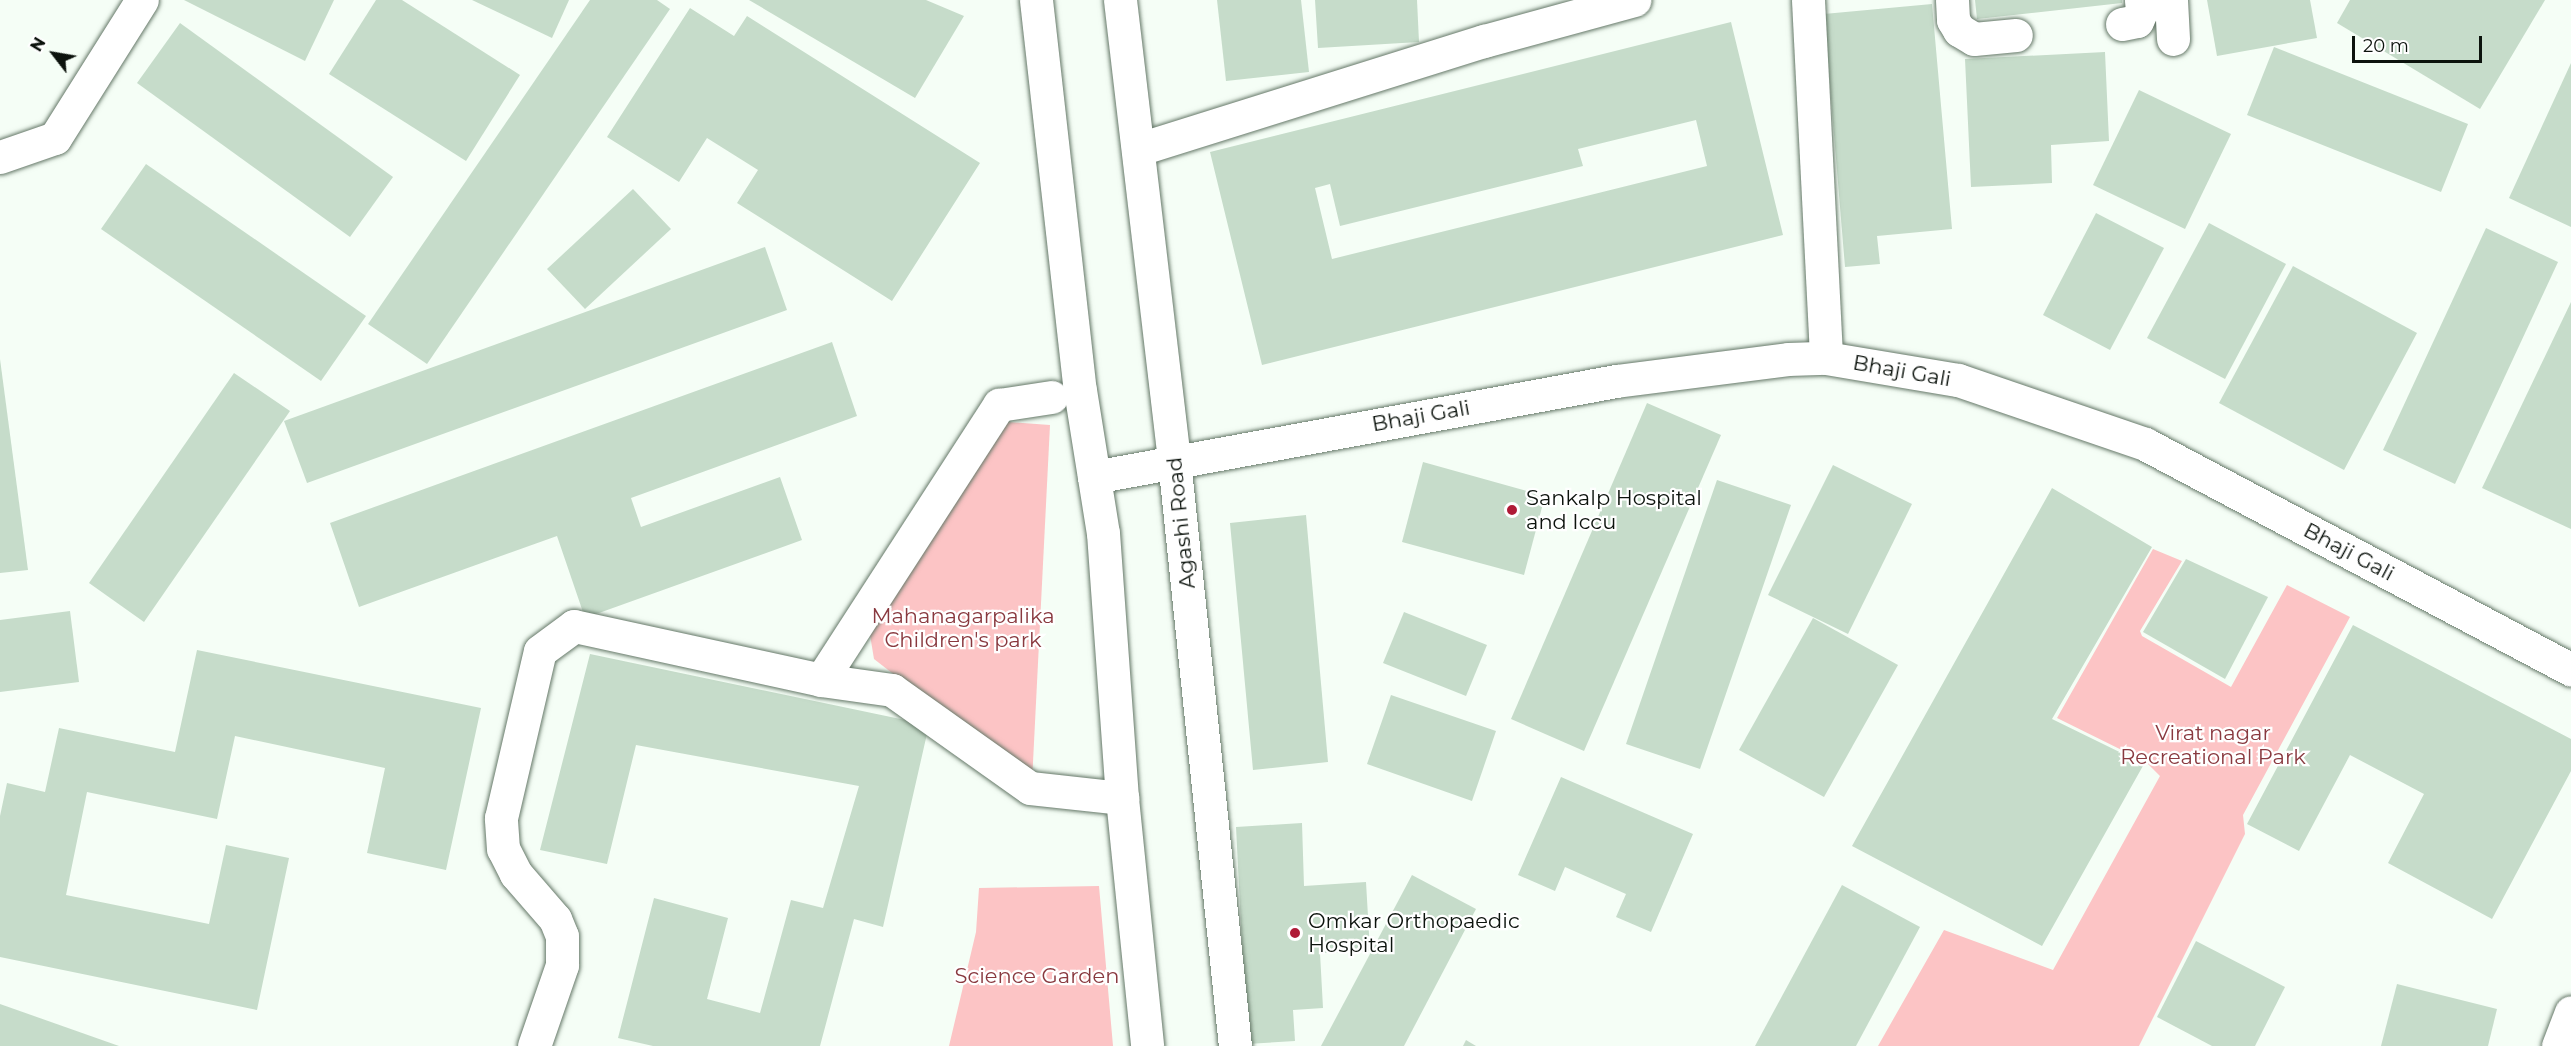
<!DOCTYPE html>
<html>
<head>
<meta charset="utf-8">
<style>
	body { margin:0 }
	#map { position:relative; width:2571px; height:1046px; overflow:hidden; background:#f5fef6; font-family:Montserrat,sans-serif }
	div>[style] { position:absolute }
	.green>* { inset:0; background:#fcc4c5 }
	.building>* { inset:0; background:#c6dcca }
	.roads { filter:drop-shadow(0 0 2px #657868) drop-shadow(0 0 2px #657868) }
	.street>* { height:33px; margin:-16.5px; padding:0 16.5px; transform-origin:16.5px; border-radius:16.5px; background:#fff }
	.secondary>* { height:33px; margin:-16.5px; padding:0 16.5px; transform-origin:16.5px; border-radius:16.5px; background:#fff }
	.dots>* { width:16px; height:16px; translate:-50% -50%; box-sizing:border-box; border:3px solid #fff; border-radius:50% }
	span { translate:-50% -50%; white-space:nowrap; text-align:center; line-height:1.15; -webkit-text-stroke:4.5px #fff; paint-order:stroke }
	.street-label { font-size:21px; color:#0c130d }
	.poi-label { font-size:21px; color:#0c130d }
	.left { translate:0 -50%; text-align:left }
	.park-label { font-size:21px; color:#89393f }
	.north { position:absolute; left:24px; top:24px; width:60px; height:60px; -webkit-text-stroke:4px #fff; paint-order:stroke; rotate:301deg; font-size:16px; font-weight:700; line-height:24px; text-align:center; color:#0c130d }
	.north::after { content:''; display:block; margin:auto; width:21px; height:27px; background:#0c130d; clip-path:polygon(50% 0,100% 100%,50% 72%,0 100%) }
	.scale { position:absolute; left:2352px; top:36px; width:130px; height:27px; box-sizing:border-box; border:3px solid #0c130d; border-top:0; padding-left:8px; font-size:18px; line-height:21px; white-space:nowrap; color:#0c130d; -webkit-text-stroke:4px #fff; paint-order:stroke }
</style>
</head>
<body>
<div id="map">
	<div class="green">
		<i style="clip-path:polygon(1008px 422px,1050px 425px,1032px 782px,874px 659px,869px 629px)"></i>
		<i style="clip-path:polygon(2153px 549px,2182px 561px,2140px 631px,2142px 636px,2231px 687px,2287px 585px,2350px 617px,2243px 815px,2245px 834px,2139px 1046px,1878px 1046px,1944px 930px,2053px 970px,2160px 776px,2146px 762px,2057px 718px)"></i>
		<i style="clip-path:polygon(1099px 886px,1113px 1046px,949px 1046px,976px 932px,979px 888px)"></i>
	</div>
	<div class="building">
		<i style="clip-path:polygon(184px 0,334px 0,305px 61px)"></i>
		<i style="clip-path:polygon(376px 0,402px 0,520px 75px,466px 161px,329px 74px)"></i>
		<i style="clip-path:polygon(472px 0,569px 0,552px 38px)"></i>
		<i style="clip-path:polygon(590px 0,657px 0,670px 9px,427px 364px,368px 324px)"></i>
		<i style="clip-path:polygon(749px 0,926px 0,964px 16px,915px 98px)"></i>
		<i style="clip-path:polygon(1217px 0,1301px 0,1309px 72px,1226px 81px)"></i>
		<i style="clip-path:polygon(1315px 0,1417px 0,1419px 42px,1318px 48px)"></i>
		<i style="clip-path:polygon(1975px 0,2122px 0,2122px 3px,1977px 19px)"></i>
		<i style="clip-path:polygon(2207px 0,2310px 0,2317px 38px,2217px 56px)"></i>
		<i style="clip-path:polygon(2350px 0,2545px 0,2480px 109px,2337px 23px)"></i>
		<i style="clip-path:polygon(1932px 4px,1952px 229px,1877px 236px,1880px 264px,1845px 267px,1824px 14px)"></i>
		<i style="clip-path:polygon(690px 8px,734px 36px,747px 16px,980px 163px,892px 301px,737px 203px,758px 170px,707px 138px,679px 182px,607px 137px)"></i>
		<i style="clip-path:polygon(evenodd,1731px 22px,1783px 235px,1262px 365px,1210px 152px,1731px 22px,1696px 120px,1707px 166px,1332px 259px,1315px 188px,1330px 184px,1340px 226px,1583px 166px,1578px 149px,1696px 120px)"></i>
		<i style="clip-path:polygon(180px 23px,393px 177px,350px 237px,137px 83px)"></i>
		<i style="clip-path:polygon(2274px 47px,2468px 124px,2441px 192px,2247px 115px)"></i>
		<i style="clip-path:polygon(2105px 52px,2109px 141px,2051px 145px,2052px 183px,1971px 187px,1965px 59px)"></i>
		<i style="clip-path:polygon(2571px 63px,2571px 227px,2509px 198px)"></i>
		<i style="clip-path:polygon(2139px 90px,2231px 134px,2185px 229px,2093px 185px)"></i>
		<i style="clip-path:polygon(146px 164px,366px 316px,321px 381px,101px 229px)"></i>
		<i style="clip-path:polygon(633px 189px,671px 229px,585px 309px,547px 269px)"></i>
		<i style="clip-path:polygon(2096px 213px,2164px 248px,2110px 350px,2043px 315px)"></i>
		<i style="clip-path:polygon(2209px 223px,2286px 264px,2225px 379px,2147px 338px)"></i>
		<i style="clip-path:polygon(2486px 228px,2558px 262px,2455px 484px,2383px 450px)"></i>
		<i style="clip-path:polygon(765px 247px,787px 310px,307px 483px,284px 421px)"></i>
		<i style="clip-path:polygon(2293px 266px,2417px 333px,2344px 470px,2219px 403px)"></i>
		<i style="clip-path:polygon(2571px 302px,2571px 529px,2482px 488px)"></i>
		<i style="clip-path:polygon(832px 342px,857px 416px,631px 498px,641px 527px,780px 477px,802px 540px,585px 618px,557px 536px,359px 607px,330px 523px)"></i>
		<i style="clip-path:polygon(0 359px,28px 570px,0 573px)"></i>
		<i style="clip-path:polygon(234px 373px,290px 411px,144px 622px,89px 583px)"></i>
		<i style="clip-path:polygon(1647px 403px,1721px 435px,1584px 751px,1511px 719px)"></i>
		<i style="clip-path:polygon(1423px 462px,1545px 496px,1524px 575px,1402px 542px)"></i>
		<i style="clip-path:polygon(1833px 465px,1912px 504px,1848px 634px,1768px 595px)"></i>
		<i style="clip-path:polygon(1717px 480px,1791px 505px,1700px 769px,1626px 744px)"></i>
		<i style="clip-path:polygon(2052px 488px,2152px 547px,2052px 719px,2144px 764px,2042px 946px,1852px 846px)"></i>
		<i style="clip-path:polygon(1306px 515px,1328px 762px,1253px 770px,1230px 523px)"></i>
		<i style="clip-path:polygon(2186px 559px,2268px 597px,2225px 679px,2143px 632px)"></i>
		<i style="clip-path:polygon(70px 611px,79px 682px,0 692px,0 620px)"></i>
		<i style="clip-path:polygon(1404px 612px,1487px 645px,1466px 696px,1383px 663px)"></i>
		<i style="clip-path:polygon(1813px 618px,1898px 665px,1824px 797px,1739px 750px)"></i>
		<i style="clip-path:polygon(2353px 625px,2571px 739px,2571px 771px,2492px 919px,2388px 863px,2424px 794px,2350px 755px,2299px 851px,2247px 824px)"></i>
		<i style="clip-path:polygon(197px 650px,481px 708px,446px 870px,367px 853px,385px 768px,235px 736px,217px 819px,87px 792px,66px 895px,209px 924px,226px 845px,289px 858px,257px 1010px,0 957px,0 816px,7px 783px,45px 792px,59px 728px,175px 752px)"></i>
		<i style="clip-path:polygon(590px 654px,929px 725px,883px 927px,854px 919px,820px 1046px,653px 1046px,618px 1038px,654px 898px,728px 918px,707px 999px,760px 1013px,791px 900px,823px 908px,859px 786px,636px 745px,607px 864px,540px 850px)"></i>
		<i style="clip-path:polygon(1391px 695px,1496px 731px,1472px 801px,1367px 764px)"></i>
		<i style="clip-path:polygon(1561px 777px,1693px 834px,1651px 932px,1616px 917px,1626px 894px,1565px 867px,1555px 891px,1518px 875px)"></i>
		<i style="clip-path:polygon(1302px 823px,1304px 886px,1366px 882px,1370px 951px,1320px 953px,1323px 1008px,1293px 1010px,1295px 1041px,1247px 1044px,1236px 827px)"></i>
		<i style="clip-path:polygon(1412px 875px,1476px 909px,1404px 1046px,1321px 1046px)"></i>
		<i style="clip-path:polygon(1842px 885px,1920px 927px,1856px 1046px,1755px 1046px)"></i>
		<i style="clip-path:polygon(2196px 941px,2285px 987px,2255px 1046px,2212px 1046px,2157px 1017px)"></i>
		<i style="clip-path:polygon(2397px 984px,2497px 1009px,2488px 1046px,2381px 1046px)"></i>
		<i style="clip-path:polygon(0 1004px,119px 1046px,0 1046px)"></i>
		<i style="clip-path:polygon(1466px 1040px,1476px 1046px,1463px 1046px)"></i>
	</div>
	<div class="roads">
		<div class="street">
			<i style="left:1808px;top:0;width:358px;rotate:87.1deg"></i>
			<i style="left:1952px;top:0;width:20px;rotate:87deg"></i>
			<i style="left:1953px;top:20px;width:12px;rotate:59deg"></i>
			<i style="left:1959px;top:30px;width:17px;rotate:31deg"></i>
			<i style="left:1974px;top:39px;width:42px;rotate:-5.4deg"></i>
			<i style="left:2171px;top:0;width:39px;rotate:87deg"></i>
			<i style="left:2122px;top:24px;width:15px;rotate:-11deg"></i>
			<i style="left:2137px;top:21px;width:12px;rotate:-66deg"></i>
			<i style="left:2142px;top:10px;width:10px;rotate:-96deg"></i>
			<i style="left:1139px;top:149px;width:362px;rotate:-17.4deg"></i>
			<i style="left:1484px;top:41px;width:156px;rotate:-15.3deg"></i>
			<i style="left:0;top:157px;width:58px;rotate:-19.1deg"></i>
			<i style="left:55px;top:138px;width:163px;rotate:-57.8deg"></i>
			<i style="left:1094px;top:477px;width:531px;rotate:-10.42deg"></i>
			<i style="left:1616px;top:381px;width:173px;rotate:-7.3deg"></i>
			<i style="left:1788px;top:359px;width:38px;rotate:-2deg"></i>
			<i style="left:1826px;top:358px;width:134px;rotate:9.5deg"></i>
			<i style="left:1958px;top:380px;width:198px;rotate:18.9deg"></i>
			<i style="left:2145px;top:444px;width:482px;rotate:27.9deg"></i>
			<i style="left:821px;top:680px;width:328px;rotate:-57.1deg"></i>
			<i style="left:999px;top:405px;width:53px;rotate:-8.7deg"></i>
			<i style="left:534px;top:1046px;width:86px;rotate:-70.9deg"></i>
			<i style="left:562px;top:965px;width:29px;rotate:-90deg"></i>
			<i style="left:562px;top:936px;width:18px;rotate:-112deg"></i>
			<i style="left:555px;top:919px;width:60px;rotate:-130.9deg"></i>
			<i style="left:516px;top:874px;width:28px;rotate:-117deg"></i>
			<i style="left:503px;top:849px;width:31px;rotate:-94deg"></i>
			<i style="left:501px;top:818px;width:171px;rotate:-76.9deg"></i>
			<i style="left:540px;top:651px;width:42px;rotate:-36.3deg"></i>
			<i style="left:574px;top:626px;width:253px;rotate:12.3deg"></i>
			<i style="left:821px;top:680px;width:72px;rotate:8deg"></i>
			<i style="left:892px;top:690px;width:169px;rotate:35.4deg"></i>
			<i style="left:1030px;top:788px;width:93px;rotate:6.2deg"></i>
		</div>
		<div class="secondary">
			<i style="left:1036px;top:0;width:392px;rotate:83.6deg"></i>
			<i style="left:1080px;top:390px;width:145px;rotate:80.9deg"></i>
			<i style="left:1103px;top:533px;width:266px;rotate:85.9deg"></i>
			<i style="left:1122px;top:798px;width:249px;rotate:84.2deg"></i>
			<i style="left:1120px;top:0;width:463px;rotate:83.3deg"></i>
			<i style="left:1174px;top:460px;width:589px;rotate:84.06deg"></i>
			<i style="left:2558px;top:1046px;width:36px;rotate:-69deg"></i>
		</div>
	</div>
	<div class="dots">
		<i style="left:1512px;top:510px;background:#af1a36"></i>
		<i style="left:1295px;top:933px;background:#af1a36"></i>
	</div>
	<div class="street-label">
		<span style="left:1902px;top:371px;rotate:10deg">Bhaji Gali</span>
		<span style="left:1421px;top:416px;rotate:-10deg">Bhaji Gali</span>
		<span style="left:1181px;top:523px;rotate:-96deg">Agashi Road</span>
		<span style="left:2349px;top:552px;rotate:28deg">Bhaji Gali</span>
	</div>
	<div class="poi-label">
		<span class="left" style="left:1526px;top:510px">Sankalp Hospital<br>and Iccu</span>
		<span class="left" style="left:1308px;top:933px">Omkar Orthopaedic<br>Hospital</span>
	</div>
	<div class="park-label">
		<span style="left:963px;top:628px">Mahanagarpalika<br>Children's park</span>
		<span style="left:2213px;top:745px">Virat nagar<br>Recreational Park</span>
		<span style="left:1037px;top:976px">Science Garden</span>
	</div>
	<div class="north">N</div>
	<div class="scale">20 m</div>
</div>
</body>
</html>
